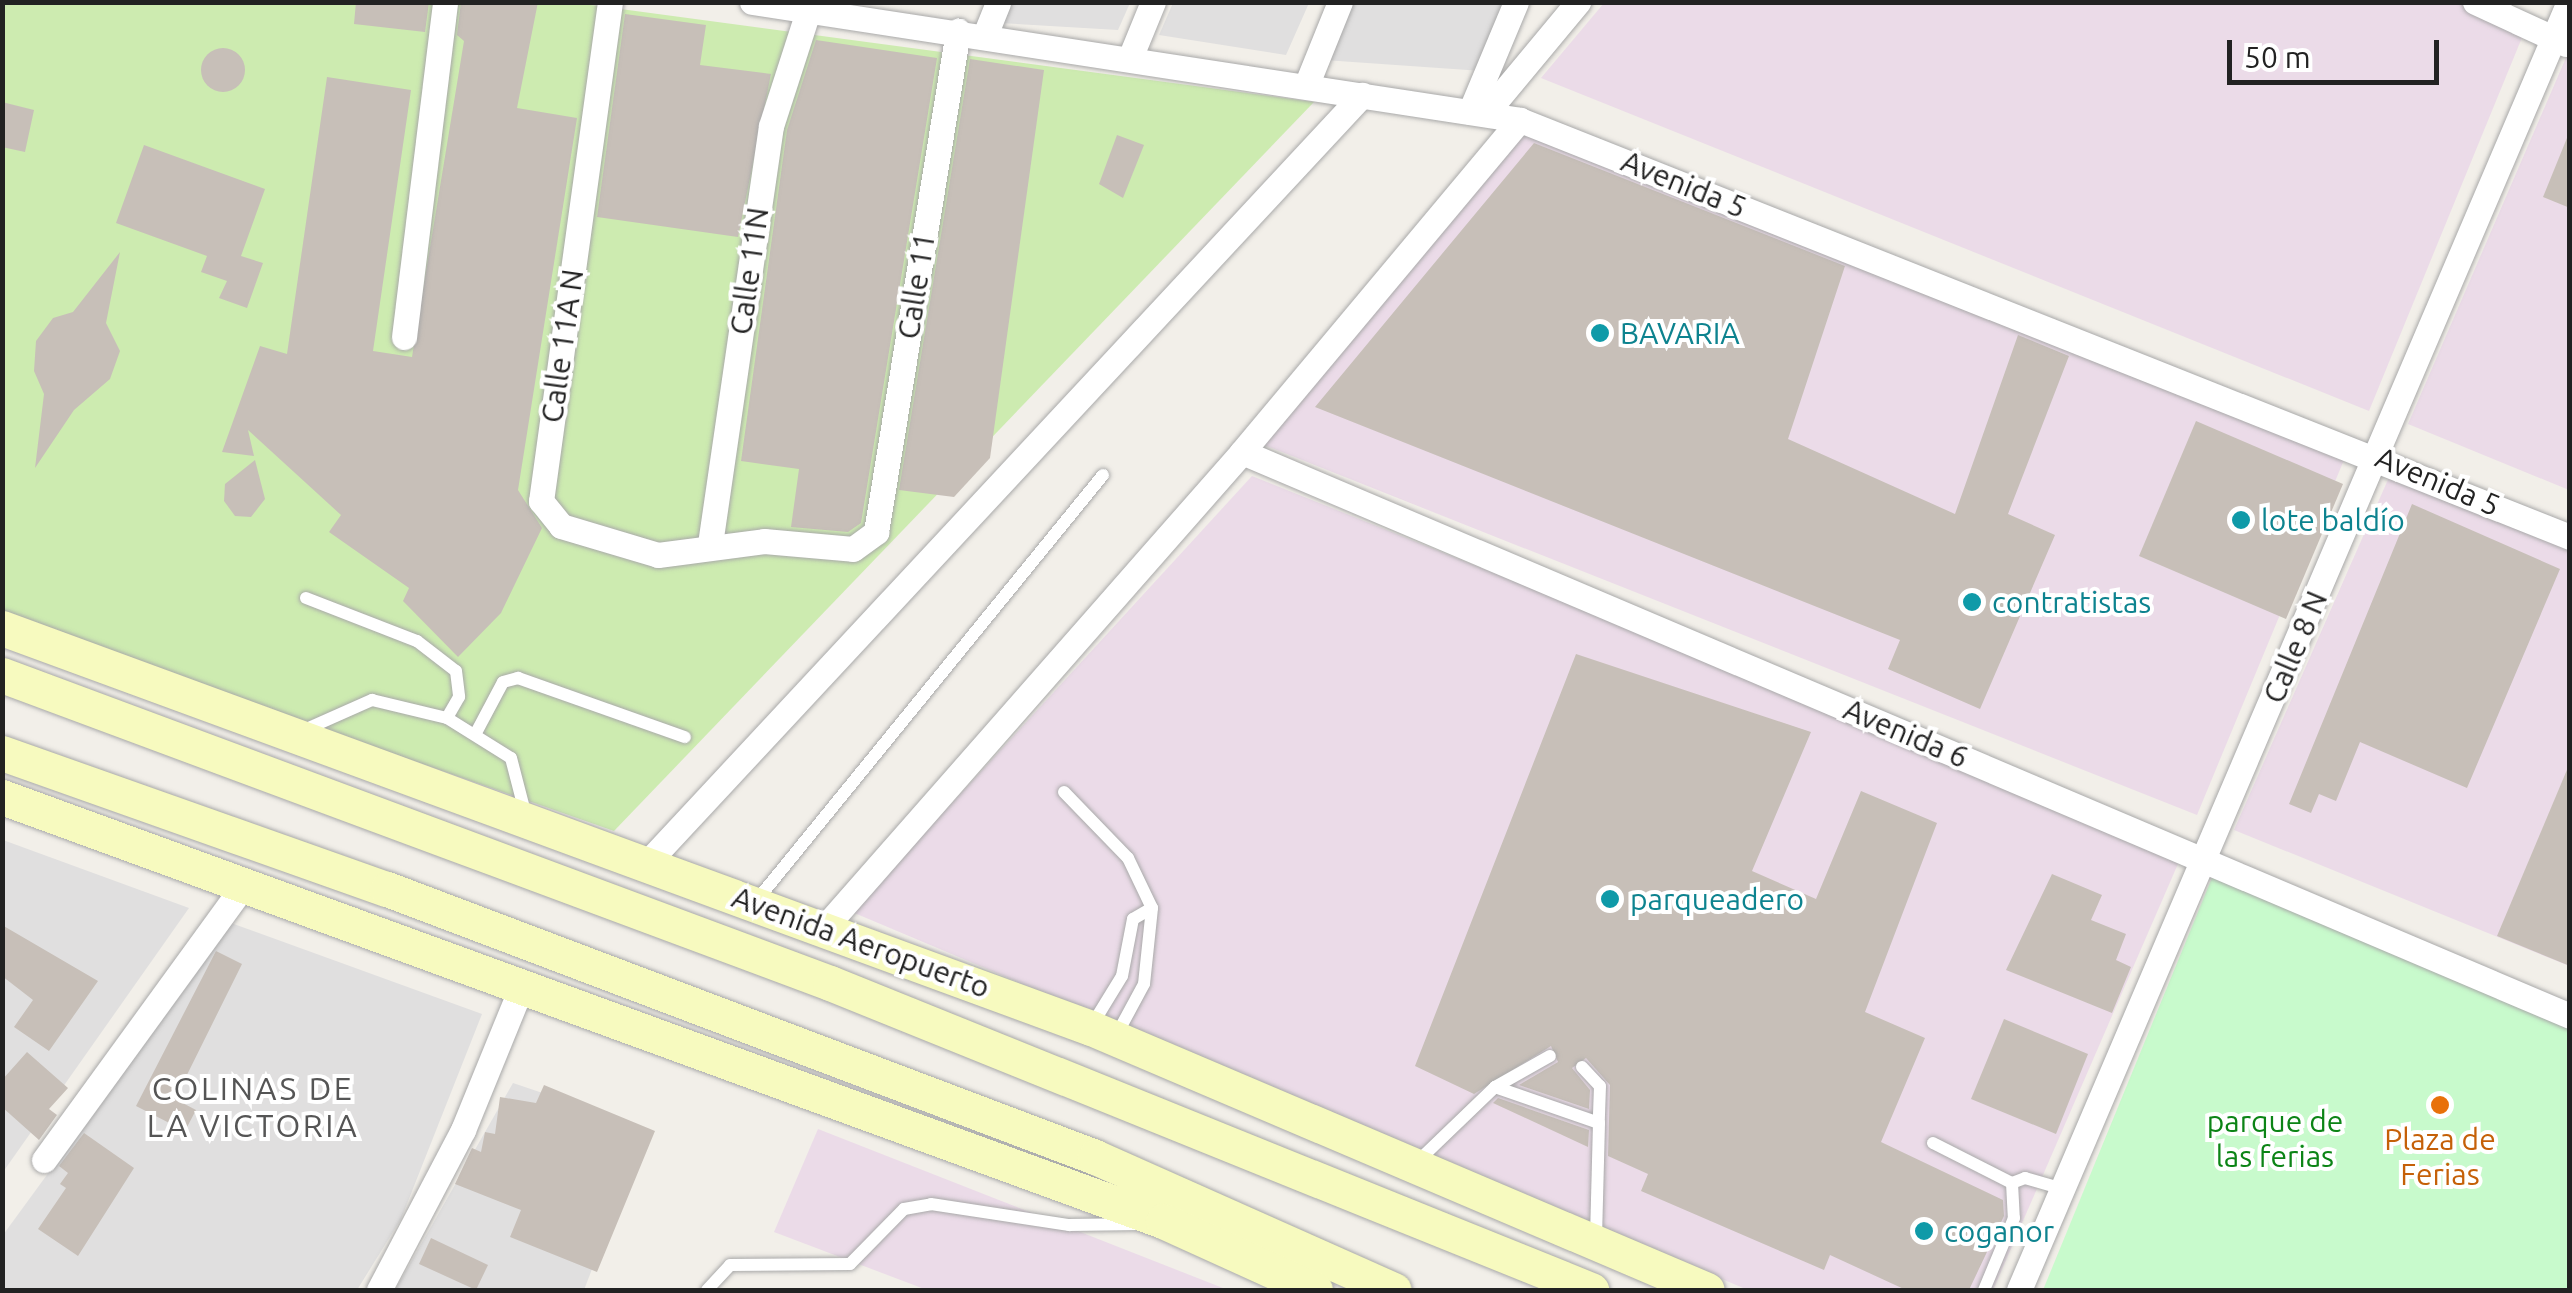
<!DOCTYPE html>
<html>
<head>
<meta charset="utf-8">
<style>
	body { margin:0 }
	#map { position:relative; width:2572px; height:1293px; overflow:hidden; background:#f2efe9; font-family:Ubuntu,sans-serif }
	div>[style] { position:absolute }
	.residential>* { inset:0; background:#e0dfdf }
	.industrial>* { inset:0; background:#ebdbe8 }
	.grass>* { inset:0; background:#cdebb0 }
	.park>* { inset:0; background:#c8facc }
	.building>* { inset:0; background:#c7bfb8 }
	.round { border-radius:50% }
	.roads { filter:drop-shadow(0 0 2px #a9a9a9) drop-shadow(0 0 2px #a9a9a9) }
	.lane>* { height:12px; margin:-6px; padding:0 6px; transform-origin:6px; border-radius:6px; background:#fff }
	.street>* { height:25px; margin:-12.5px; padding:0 12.5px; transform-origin:12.5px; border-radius:12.5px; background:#fff }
	.secondary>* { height:35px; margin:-17.5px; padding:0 17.5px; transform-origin:17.5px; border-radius:17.5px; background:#f7fabf }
	.dots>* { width:28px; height:28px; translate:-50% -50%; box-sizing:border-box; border:5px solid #fff; border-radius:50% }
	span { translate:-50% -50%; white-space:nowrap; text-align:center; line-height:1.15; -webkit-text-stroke:8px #fff; paint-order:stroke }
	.street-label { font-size:30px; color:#222 }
	.culture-label { font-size:30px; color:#0d838f }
	.left { translate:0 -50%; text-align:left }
	.park-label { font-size:30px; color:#0c8416 }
	.food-label { font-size:30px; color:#c56008 }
	.neighbourhood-label { font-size:32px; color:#555; letter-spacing:2.5px }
	.frame { position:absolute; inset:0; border:5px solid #222; pointer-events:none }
	.scale { position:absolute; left:2227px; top:40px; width:212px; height:45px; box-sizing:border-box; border:5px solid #222; border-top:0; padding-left:12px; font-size:30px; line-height:35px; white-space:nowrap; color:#222; -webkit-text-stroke:8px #fff; paint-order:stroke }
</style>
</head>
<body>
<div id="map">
	<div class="residential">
		<i style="clip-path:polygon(1008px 3px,1130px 3px,1118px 30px,999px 23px)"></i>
		<i style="clip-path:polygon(1173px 3px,1173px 2px,1309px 3px,1286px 55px,1159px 35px)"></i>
		<i style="clip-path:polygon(1348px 3px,1508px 3px,1482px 71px,1324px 60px)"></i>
		<i style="clip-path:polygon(3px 840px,189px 908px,3px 1172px)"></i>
		<i style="clip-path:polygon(231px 923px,482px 1014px,401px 1219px,357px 1290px,3px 1290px,3px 1235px)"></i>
		<i style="clip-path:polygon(513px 1083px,646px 1128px,584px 1290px,395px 1290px)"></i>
	</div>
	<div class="industrial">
		<i style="clip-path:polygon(2493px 2px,2530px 18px,2369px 411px,1541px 78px,1604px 3px)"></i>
		<i style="clip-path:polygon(2568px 53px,2569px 53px,2569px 490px,2408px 424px)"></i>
		<i style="clip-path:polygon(1512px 124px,2346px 455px,2197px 815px,1259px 443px)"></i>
		<i style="clip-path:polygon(2390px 475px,2569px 546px,2569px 966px,2234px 830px)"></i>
		<i style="clip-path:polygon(1252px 476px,2184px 850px,1993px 1290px,1748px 1290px,852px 912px)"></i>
		<i style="clip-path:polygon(818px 1129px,1228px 1290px,927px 1290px,774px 1232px)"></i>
	</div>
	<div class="grass">
		<i style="clip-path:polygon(3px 3px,576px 3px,1314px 102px,614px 831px,3px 617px)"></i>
	</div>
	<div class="park">
		<i style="clip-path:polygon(2218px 863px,2569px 1009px,2569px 1290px,2043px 1290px)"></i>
	</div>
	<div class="building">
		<i style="clip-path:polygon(356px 2px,429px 2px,425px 32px,354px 24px)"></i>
		<i style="clip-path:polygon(461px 2px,538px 2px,517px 108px,577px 118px,518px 490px,542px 528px,501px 613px,458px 657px,403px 601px,409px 588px,329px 532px,341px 515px,248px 430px,254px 456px,222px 452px,260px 346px,287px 354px,327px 77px,411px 90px,373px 351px,412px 357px,464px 41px,457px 35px)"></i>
		<i style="clip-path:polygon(625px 14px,706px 25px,700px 65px,771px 74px,738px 237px,597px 217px)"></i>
		<i style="clip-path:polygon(816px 40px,937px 58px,861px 523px,848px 532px,791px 527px,799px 469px,741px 461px,787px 130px)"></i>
		<i class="round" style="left:201px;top:48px;width:44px;height:44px"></i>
		<i style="clip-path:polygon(970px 59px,1044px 70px,990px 458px,954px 497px,899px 490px)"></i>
		<i style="clip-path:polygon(2px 102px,34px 110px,25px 152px,2px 147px)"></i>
		<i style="clip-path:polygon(2569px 133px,2570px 133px,2570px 208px,2543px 197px)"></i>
		<i style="clip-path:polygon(1117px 135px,1144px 145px,1123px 198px,1099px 184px)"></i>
		<i style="clip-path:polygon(1534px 143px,1845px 266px,1788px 439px,1955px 514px,2018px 335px,2069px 356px,2008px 514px,2055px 535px,1980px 709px,1888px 669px,1900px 640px,1315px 407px)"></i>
		<i style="clip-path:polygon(144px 145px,265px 189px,241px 256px,263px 263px,247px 308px,219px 298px,227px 281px,201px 272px,207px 256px,116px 223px)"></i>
		<i style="clip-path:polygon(120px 252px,106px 323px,120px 351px,110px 379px,74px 410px,35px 468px,44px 394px,34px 371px,36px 341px,53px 318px,73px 312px)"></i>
		<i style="clip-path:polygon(2196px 421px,2343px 484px,2286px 619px,2139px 556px)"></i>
		<i style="clip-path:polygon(255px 460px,265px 499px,251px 517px,235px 516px,224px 501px,225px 484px)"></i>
		<i style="clip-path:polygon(2412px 504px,2560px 569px,2467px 788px,2360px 742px,2336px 801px,2319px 794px,2311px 813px,2289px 804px)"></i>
		<i style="clip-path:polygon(1576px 654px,1811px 732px,1752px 871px,1816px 899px,1861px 791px,1937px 823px,1865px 1012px,1925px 1038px,1881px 1142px,2003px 1200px,2004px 1216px,1969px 1290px,1906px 1290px,1830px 1255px,1824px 1270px,1641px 1191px,1648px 1174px,1608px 1156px,1610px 1085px,1586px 1058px,1572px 1068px,1590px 1090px,1589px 1109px,1519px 1085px,1558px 1062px,1551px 1046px,1474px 1094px,1415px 1066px)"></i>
		<i style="clip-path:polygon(2569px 765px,2570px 765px,2570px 966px,2497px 936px)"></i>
		<i style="clip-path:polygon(2052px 874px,2102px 895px,2091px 920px,2126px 934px,2116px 960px,2131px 967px,2112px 1013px,2006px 970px)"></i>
		<i style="clip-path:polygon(2px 925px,98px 981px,49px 1051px,14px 1027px,33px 1000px,2px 976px)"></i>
		<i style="clip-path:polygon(216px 951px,242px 964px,175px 1099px,196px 1110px,185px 1131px,136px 1106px)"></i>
		<i style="clip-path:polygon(2004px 1019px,2088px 1054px,2056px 1134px,1971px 1099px)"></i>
		<i style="clip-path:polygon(27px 1052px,68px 1088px,49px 1109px,57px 1115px,39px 1140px,2px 1107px,2px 1080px)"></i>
		<i style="clip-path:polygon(544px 1085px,655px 1131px,597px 1272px,510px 1237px,521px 1210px,455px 1184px,472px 1148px,481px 1152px,485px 1132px,495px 1134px,500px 1097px,536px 1103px)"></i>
		<i style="clip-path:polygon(1498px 1098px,1589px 1130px,1588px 1147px,1493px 1103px)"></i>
		<i style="clip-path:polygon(84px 1133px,134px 1168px,78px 1256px,38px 1229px,66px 1188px,60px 1184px,68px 1173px,59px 1166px)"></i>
		<i style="clip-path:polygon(431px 1238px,488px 1265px,476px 1290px,419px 1264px)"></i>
	</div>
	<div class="roads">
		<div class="lane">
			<i style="left:306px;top:598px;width:119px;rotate:21.2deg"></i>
			<i style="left:417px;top:641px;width:49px;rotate:37.6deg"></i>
			<i style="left:456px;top:671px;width:26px;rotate:83deg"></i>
			<i style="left:459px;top:697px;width:24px;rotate:120deg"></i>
			<i style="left:302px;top:731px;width:77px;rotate:-23.9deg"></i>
			<i style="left:372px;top:700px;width:77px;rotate:13.5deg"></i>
			<i style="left:447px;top:718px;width:75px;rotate:32deg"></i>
			<i style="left:511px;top:758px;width:60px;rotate:75.5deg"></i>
			<i style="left:477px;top:731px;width:55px;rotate:-62deg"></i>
			<i style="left:503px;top:682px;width:16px;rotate:-15deg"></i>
			<i style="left:518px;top:678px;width:177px;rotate:19.5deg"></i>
			<i style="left:1064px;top:792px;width:92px;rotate:45.9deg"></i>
			<i style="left:1128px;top:858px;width:55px;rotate:64.4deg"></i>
			<i style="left:1152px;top:908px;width:76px;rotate:96deg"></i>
			<i style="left:1144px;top:984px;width:59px;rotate:118.3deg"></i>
			<i style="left:757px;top:900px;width:548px;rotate:-50.85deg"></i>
			<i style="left:1092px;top:1025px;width:57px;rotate:-58.5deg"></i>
			<i style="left:1122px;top:976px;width:58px;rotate:-79.1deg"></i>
			<i style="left:1133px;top:919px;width:22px;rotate:-30deg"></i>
			<i style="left:1582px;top:1067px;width:26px;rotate:47deg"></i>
			<i style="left:1600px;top:1086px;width:37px;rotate:92deg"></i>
			<i style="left:1495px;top:1087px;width:63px;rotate:-29.4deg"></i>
			<i style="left:1933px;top:1143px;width:89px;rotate:26.9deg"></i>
			<i style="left:2012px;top:1183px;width:35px;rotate:87deg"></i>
			<i style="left:2014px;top:1218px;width:78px;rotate:112.6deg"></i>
			<i style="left:1416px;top:1163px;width:110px;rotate:-43.9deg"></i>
			<i style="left:1495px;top:1087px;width:110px;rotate:19.1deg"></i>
			<i style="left:1599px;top:1123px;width:115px;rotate:91.5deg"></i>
			<i style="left:2012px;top:1183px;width:14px;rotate:-21deg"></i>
			<i style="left:2025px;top:1178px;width:37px;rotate:16deg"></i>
			<i style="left:707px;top:1290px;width:34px;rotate:-47deg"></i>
			<i style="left:730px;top:1265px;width:120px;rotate:-0.5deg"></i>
			<i style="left:850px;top:1264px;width:77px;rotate:-45.5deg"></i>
			<i style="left:904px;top:1209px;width:27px;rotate:-10deg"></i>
			<i style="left:931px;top:1204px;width:140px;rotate:8.7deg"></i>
			<i style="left:1069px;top:1225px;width:71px;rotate:-0.8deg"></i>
		</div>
		<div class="street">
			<i style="left:610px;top:2px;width:504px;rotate:97.87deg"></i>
			<i style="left:541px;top:501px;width:32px;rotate:51deg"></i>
			<i style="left:561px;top:526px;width:101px;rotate:16.6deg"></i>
			<i style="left:658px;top:555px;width:107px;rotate:-7.5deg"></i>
			<i style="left:764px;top:541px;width:89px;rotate:5.1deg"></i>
			<i style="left:853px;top:549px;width:29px;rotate:-36deg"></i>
			<i style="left:876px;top:532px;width:508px;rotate:-80.7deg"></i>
			<i style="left:752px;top:2px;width:777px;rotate:8.73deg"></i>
			<i style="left:1520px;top:120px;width:1130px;rotate:21.66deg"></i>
			<i style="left:2475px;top:2px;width:100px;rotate:24.8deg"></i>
			<i style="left:985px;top:35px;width:35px;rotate:-68deg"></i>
			<i style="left:1130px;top:58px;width:61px;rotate:-67.7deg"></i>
			<i style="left:1306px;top:86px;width:91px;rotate:-68deg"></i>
			<i style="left:1470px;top:112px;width:119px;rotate:-67.3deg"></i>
			<i style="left:1485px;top:114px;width:146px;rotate:-50.3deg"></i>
			<i style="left:404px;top:337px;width:337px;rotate:-83deg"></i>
			<i style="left:1242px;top:452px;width:1443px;rotate:23.01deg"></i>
			<i style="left:710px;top:544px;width:422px;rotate:-81.7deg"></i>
			<i style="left:771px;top:126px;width:130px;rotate:-72.1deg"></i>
			<i style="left:646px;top:864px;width:1051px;rotate:-47.04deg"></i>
			<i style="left:824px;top:928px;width:633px;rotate:-48.71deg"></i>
			<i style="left:1242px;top:452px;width:433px;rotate:-50.1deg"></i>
			<i style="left:44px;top:1160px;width:340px;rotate:-54deg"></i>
			<i style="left:379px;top:1290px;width:181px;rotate:-62.3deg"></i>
			<i style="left:463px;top:1130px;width:153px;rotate:-67.8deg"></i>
			<i style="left:2019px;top:1290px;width:1401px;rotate:-66.88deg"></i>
		</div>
		<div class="secondary">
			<i style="left:2px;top:628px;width:1160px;rotate:20.17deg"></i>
			<i style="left:1091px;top:1028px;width:669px;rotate:23.04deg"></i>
			<i style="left:2px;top:675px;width:883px;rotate:20.4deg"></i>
			<i style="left:830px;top:983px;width:821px;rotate:21.97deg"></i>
			<i style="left:2px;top:753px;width:408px;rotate:19.5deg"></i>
			<i style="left:387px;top:889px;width:757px;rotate:20.73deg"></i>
			<i style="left:1095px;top:1157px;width:327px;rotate:24deg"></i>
			<i style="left:2px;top:797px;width:1236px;rotate:20.06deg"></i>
			<i style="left:1163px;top:1221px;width:167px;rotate:24.4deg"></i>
		</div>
	</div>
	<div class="dots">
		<i style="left:1600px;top:333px;background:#0f9aa8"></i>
		<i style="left:2241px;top:520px;background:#0f9aa8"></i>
		<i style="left:1972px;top:602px;background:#0f9aa8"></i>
		<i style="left:1610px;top:899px;background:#0f9aa8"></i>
		<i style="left:2440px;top:1105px;background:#e8710a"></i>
		<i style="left:1924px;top:1231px;background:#0f9aa8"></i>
	</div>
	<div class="street-label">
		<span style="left:1684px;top:184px;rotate:22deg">Avenida 5</span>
		<span style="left:749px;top:271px;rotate:-82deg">Calle 11N</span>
		<span style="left:916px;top:286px;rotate:-81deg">Calle 11</span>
		<span style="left:562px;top:346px;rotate:-82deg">Calle 11A N</span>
		<span style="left:2438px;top:481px;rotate:23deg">Avenida 5</span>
		<span style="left:2295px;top:647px;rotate:-67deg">Calle 8 N</span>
		<span style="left:1906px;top:733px;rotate:23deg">Avenida 6</span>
		<span style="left:861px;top:942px;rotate:20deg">Avenida Aeropuerto</span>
	</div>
	<div class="culture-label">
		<span class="left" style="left:1620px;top:333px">BAVARIA</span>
		<span class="left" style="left:2261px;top:520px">lote baldío</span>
		<span class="left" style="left:1992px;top:602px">contratistas</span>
		<span class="left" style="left:1630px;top:899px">parqueadero</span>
		<span class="left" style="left:1944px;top:1231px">coganor</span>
	</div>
	<div class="park-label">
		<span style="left:2275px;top:1138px">parque de<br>las ferias</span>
	</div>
	<div class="food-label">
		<span style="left:2440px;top:1156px">Plaza de<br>Ferias</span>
	</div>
	<div class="neighbourhood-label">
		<span style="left:253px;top:1107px">COLINAS DE<br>LA VICTORIA</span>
	</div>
	<div class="frame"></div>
	<div class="scale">50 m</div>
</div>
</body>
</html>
